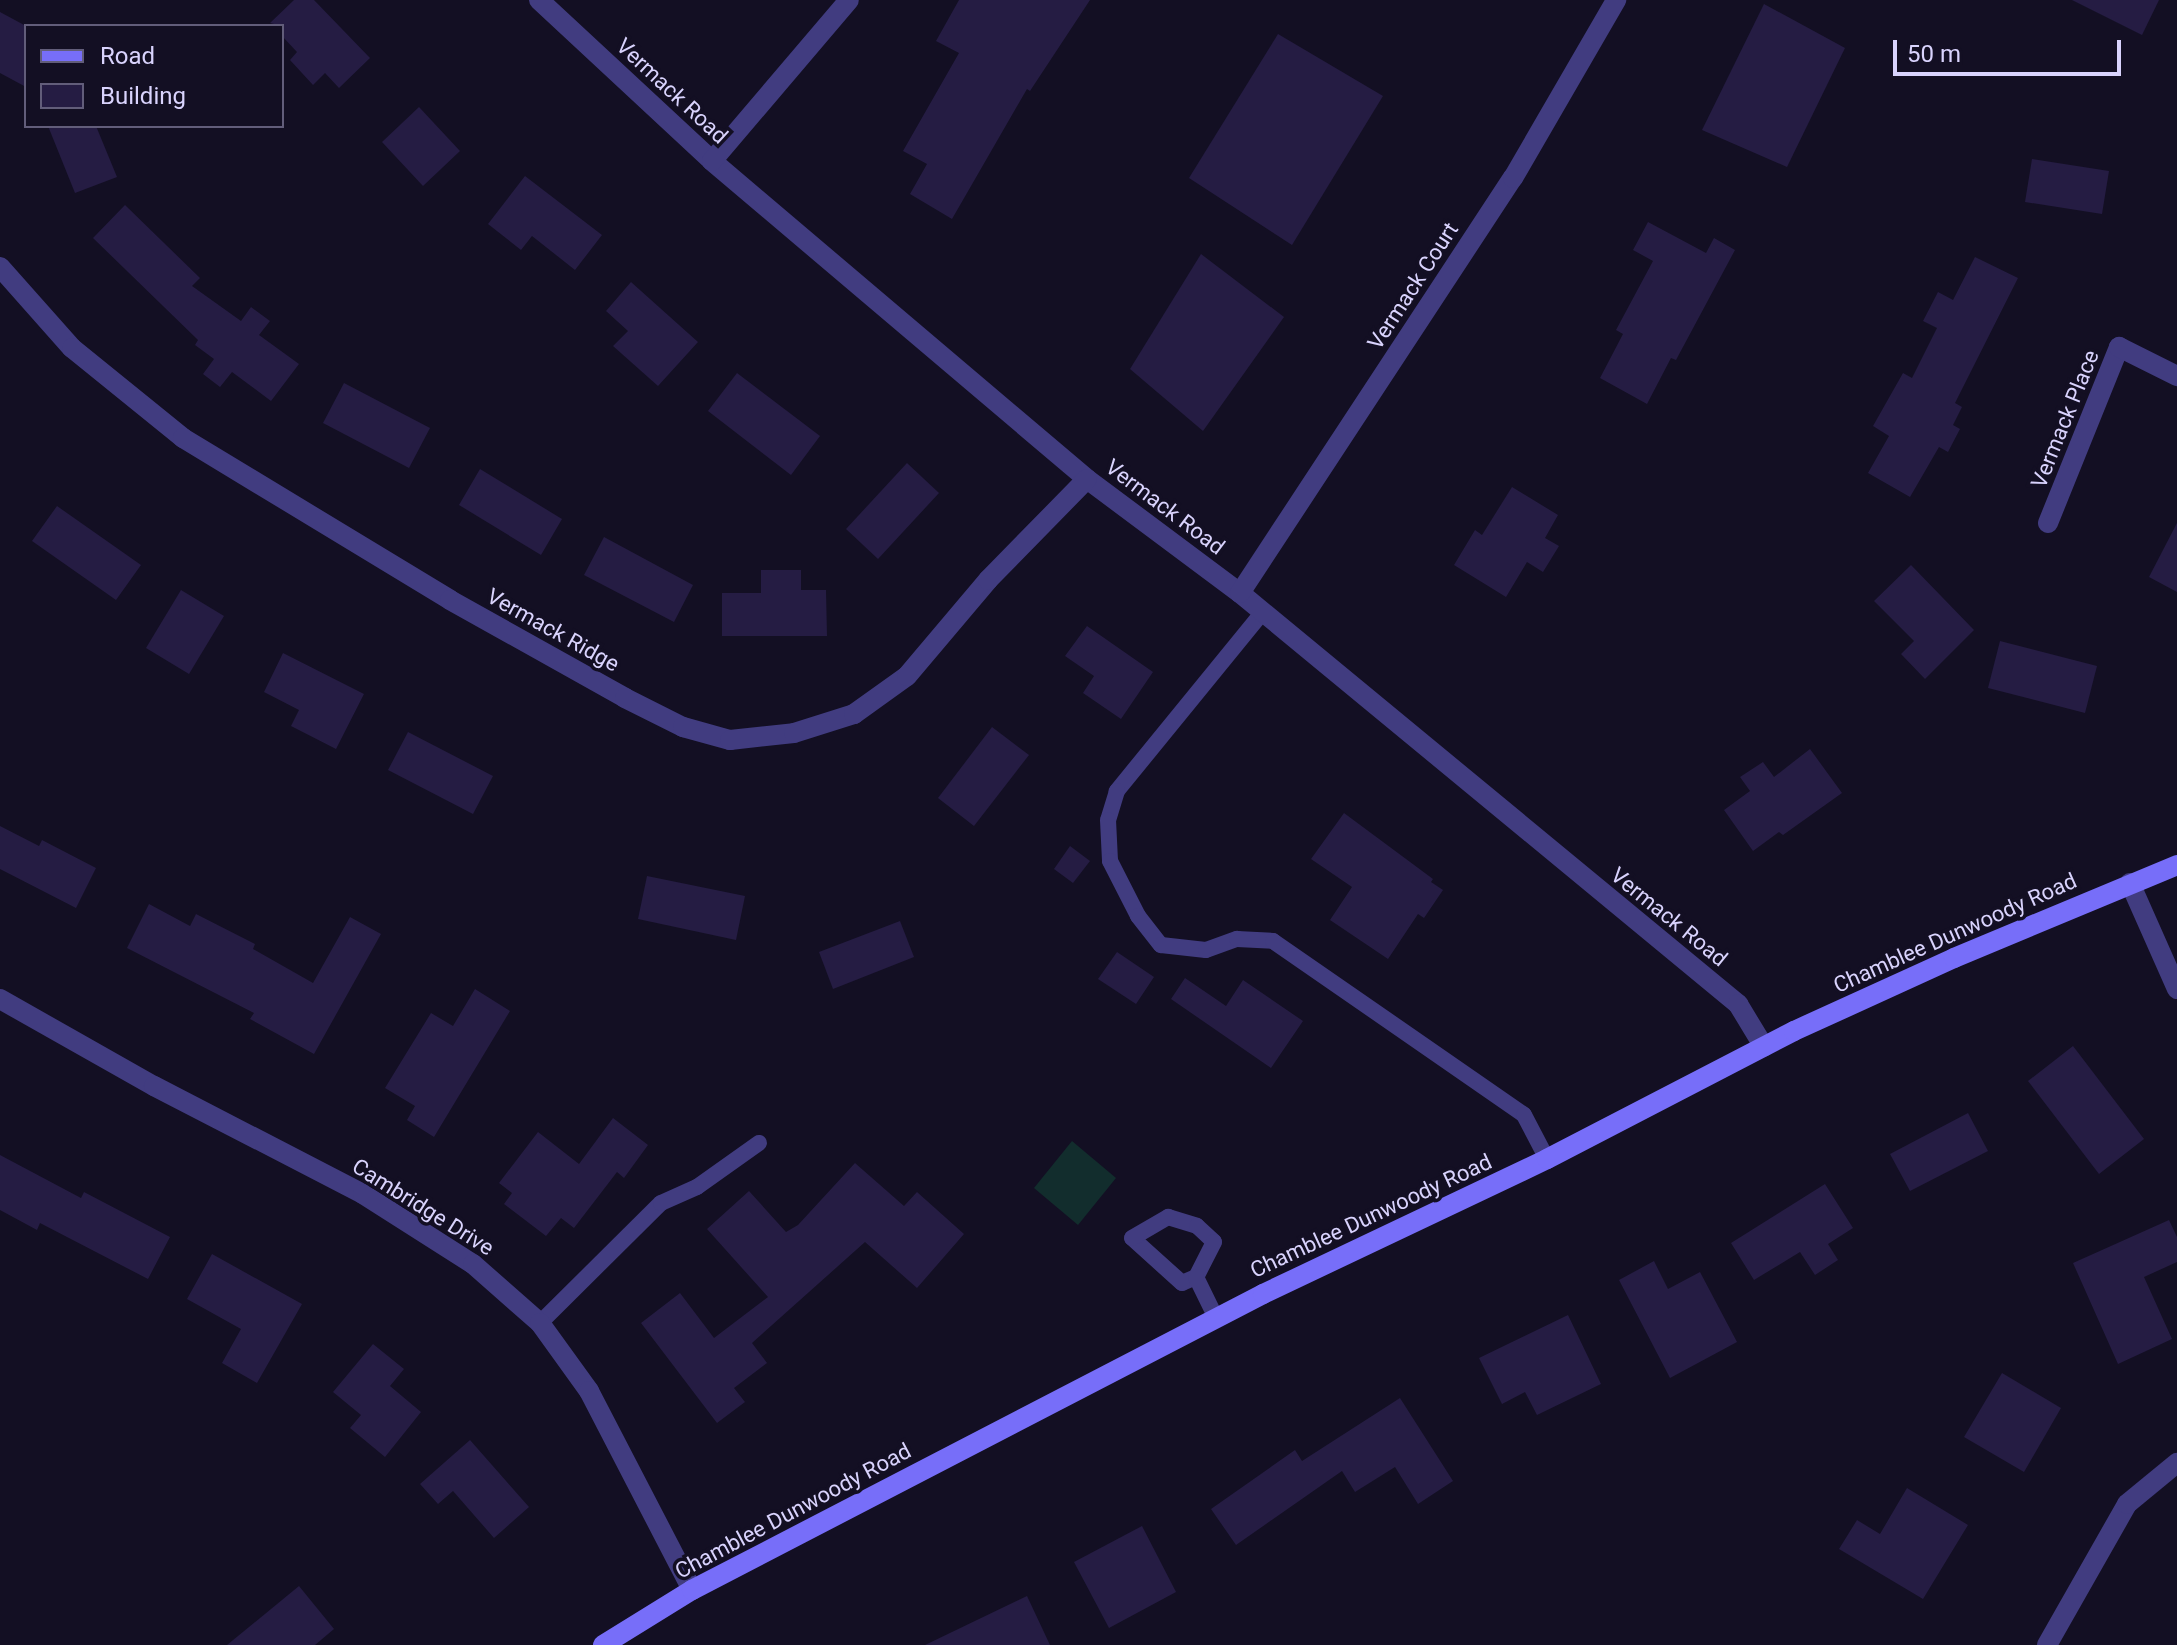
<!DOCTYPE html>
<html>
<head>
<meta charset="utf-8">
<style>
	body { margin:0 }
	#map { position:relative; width:2177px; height:1645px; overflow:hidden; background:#130f23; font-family:Roboto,sans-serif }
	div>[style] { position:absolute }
	.green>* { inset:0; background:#122d2d }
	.building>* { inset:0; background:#251c43 }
	.lane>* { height:16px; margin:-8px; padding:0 8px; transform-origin:8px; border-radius:8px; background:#413c80 }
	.street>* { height:20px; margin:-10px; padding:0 10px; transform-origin:10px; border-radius:10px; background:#413c80 }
	.secondary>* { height:20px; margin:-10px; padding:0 10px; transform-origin:10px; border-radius:10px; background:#776ef9 }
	span { translate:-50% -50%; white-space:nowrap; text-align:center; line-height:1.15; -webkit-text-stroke:7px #130f23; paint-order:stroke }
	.street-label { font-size:22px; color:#d9d3fd }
	.legend { position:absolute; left:24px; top:24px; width:260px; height:104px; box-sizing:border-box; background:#130f23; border:2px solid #625d7a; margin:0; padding:10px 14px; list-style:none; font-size:24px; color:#d9d3fd }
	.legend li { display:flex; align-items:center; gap:16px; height:40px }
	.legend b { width:40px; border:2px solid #625d7a }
	.scale { position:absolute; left:1893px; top:40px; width:228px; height:36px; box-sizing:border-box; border:4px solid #d9d3fd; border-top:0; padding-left:10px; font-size:24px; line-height:28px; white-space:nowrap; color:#d9d3fd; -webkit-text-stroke:6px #130f23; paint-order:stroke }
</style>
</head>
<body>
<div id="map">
	<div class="green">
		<i style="clip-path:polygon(1072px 1141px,1116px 1178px,1078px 1225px,1034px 1188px)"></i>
	</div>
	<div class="building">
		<i style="clip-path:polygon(294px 0,314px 0,370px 58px,339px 88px,325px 73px,313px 85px,290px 60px,297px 52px,282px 36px,282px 26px,270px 23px)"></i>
		<i style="clip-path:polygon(959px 0,1090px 0,1030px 91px,1027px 89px,952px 219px,910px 194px,927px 164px,903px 151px,959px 53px,936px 41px)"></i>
		<i style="clip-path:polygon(2072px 0,2159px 0,2142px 35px)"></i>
		<i style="clip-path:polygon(1764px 4px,1845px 48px,1787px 167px,1702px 130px)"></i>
		<i style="clip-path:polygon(0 12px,26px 26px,26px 87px,0 73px)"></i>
		<i style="clip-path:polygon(1278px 34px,1383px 96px,1292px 245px,1189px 178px)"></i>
		<i style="clip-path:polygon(419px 107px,460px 151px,423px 186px,382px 142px)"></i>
		<i style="clip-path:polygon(48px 126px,96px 126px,117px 177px,75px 193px)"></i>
		<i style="clip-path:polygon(2032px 159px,2109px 171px,2102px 214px,2025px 202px)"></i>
		<i style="clip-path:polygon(525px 176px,602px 235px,575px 270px,532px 236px,521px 250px,488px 224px)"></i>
		<i style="clip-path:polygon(125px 205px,200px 278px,192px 286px,241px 321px,251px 307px,270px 321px,259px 335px,299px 364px,271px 401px,232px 372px,220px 387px,203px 374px,214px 359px,195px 345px,198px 340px,93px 238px)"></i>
		<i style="clip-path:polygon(1648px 222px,1706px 253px,1714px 238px,1735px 250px,1676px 360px,1671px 358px,1647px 404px,1600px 378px,1623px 334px,1616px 330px,1653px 261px,1633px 250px)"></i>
		<i style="clip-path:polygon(1201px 254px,1284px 317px,1203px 431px,1130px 369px)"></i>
		<i style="clip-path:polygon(1975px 257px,2018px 278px,1955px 403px,1962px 407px,1953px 425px,1960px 429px,1948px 452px,1939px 447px,1910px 497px,1868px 473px,1889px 436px,1873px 426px,1903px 373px,1912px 378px,1937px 328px,1923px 321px,1938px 292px,1953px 300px)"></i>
		<i style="clip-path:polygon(631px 282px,698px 342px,658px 386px,613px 346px,628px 331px,606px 311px)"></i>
		<i style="clip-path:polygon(737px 373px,820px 436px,791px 475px,708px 411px)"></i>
		<i style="clip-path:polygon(344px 383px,430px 428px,409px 468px,323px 423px)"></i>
		<i style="clip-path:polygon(907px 463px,939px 493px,878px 559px,846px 529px)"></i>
		<i style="clip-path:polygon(480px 469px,562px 519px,541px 555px,459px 505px)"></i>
		<i style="clip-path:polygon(1512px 487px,1558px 515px,1545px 538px,1559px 546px,1543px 572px,1527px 562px,1506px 597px,1454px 565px,1475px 530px,1482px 535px)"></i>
		<i style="clip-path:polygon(57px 506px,141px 565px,116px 600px,32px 541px)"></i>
		<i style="clip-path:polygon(2177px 523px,2177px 592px,2149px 577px)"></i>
		<i style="clip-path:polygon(604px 537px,693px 585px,674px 622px,584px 575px)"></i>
		<i style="clip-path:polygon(1911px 565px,1974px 630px,1925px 679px,1901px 654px,1914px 641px,1874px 601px)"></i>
		<i style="clip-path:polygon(761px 570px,801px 570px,801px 590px,826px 590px,827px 636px,722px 636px,722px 593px,761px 593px)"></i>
		<i style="clip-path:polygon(181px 590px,224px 616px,189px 674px,146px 648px)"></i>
		<i style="clip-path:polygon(1087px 626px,1153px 672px,1121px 719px,1083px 693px,1094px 676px,1065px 656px)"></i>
		<i style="clip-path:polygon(2000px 641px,2097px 666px,2085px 713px,1988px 688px)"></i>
		<i style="clip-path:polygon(283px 653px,364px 694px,336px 749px,291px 726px,299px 710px,264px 692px)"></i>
		<i style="clip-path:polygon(992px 727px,1029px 755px,974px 826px,938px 798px)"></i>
		<i style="clip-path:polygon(408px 732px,493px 776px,473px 814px,388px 770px)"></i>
		<i style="clip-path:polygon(1810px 749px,1842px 793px,1783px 835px,1779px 832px,1753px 851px,1724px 810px,1750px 791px,1740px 777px,1763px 762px,1774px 777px)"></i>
		<i style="clip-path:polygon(1344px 813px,1433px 879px,1431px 882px,1443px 890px,1424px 918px,1418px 914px,1388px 959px,1330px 920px,1352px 887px,1311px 859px)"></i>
		<i style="clip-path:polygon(0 826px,39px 846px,42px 840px,96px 868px,76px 908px,0 869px)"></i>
		<i style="clip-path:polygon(1070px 846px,1090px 861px,1073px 883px,1054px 869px)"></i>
		<i style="clip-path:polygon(647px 876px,745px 896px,736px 940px,638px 919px)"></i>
		<i style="clip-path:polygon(149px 904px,190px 926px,196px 914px,255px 944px,253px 949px,313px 983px,350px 917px,381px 934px,314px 1054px,250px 1019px,254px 1013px,127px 948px)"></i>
		<i style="clip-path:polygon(900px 921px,914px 957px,833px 989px,819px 952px)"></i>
		<i style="clip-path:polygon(1117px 952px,1154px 977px,1136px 1004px,1098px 979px)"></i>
		<i style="clip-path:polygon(1185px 978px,1226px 1006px,1243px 980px,1303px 1021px,1271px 1068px,1171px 999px)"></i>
		<i style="clip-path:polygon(475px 989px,510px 1011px,434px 1137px,407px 1120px,415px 1106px,385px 1088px,431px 1013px,453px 1026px)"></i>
		<i style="clip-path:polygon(2073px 1046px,2144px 1139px,2099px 1174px,2028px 1081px)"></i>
		<i style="clip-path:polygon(1968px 1113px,1988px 1151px,1910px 1191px,1890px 1154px)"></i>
		<i style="clip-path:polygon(613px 1118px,648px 1145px,624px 1178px,617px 1172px,574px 1228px,561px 1218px,546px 1236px,504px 1204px,512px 1193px,499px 1183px,538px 1132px,579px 1164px)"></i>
		<i style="clip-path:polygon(0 1155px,81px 1198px,84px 1192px,170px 1237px,148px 1279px,40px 1223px,37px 1230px,0 1210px)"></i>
		<i style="clip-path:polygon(855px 1163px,904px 1206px,917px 1192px,964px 1234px,917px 1288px,865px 1242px,752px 1343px,767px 1363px,734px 1388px,745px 1402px,717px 1423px,641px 1323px,680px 1293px,714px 1338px,768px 1297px,707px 1229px,749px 1191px,786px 1232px,798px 1225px)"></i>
		<i style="clip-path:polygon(1825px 1184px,1853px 1228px,1828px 1244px,1838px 1260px,1815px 1275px,1800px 1252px,1754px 1280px,1731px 1243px)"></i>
		<i style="clip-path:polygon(2169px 1220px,2177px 1237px,2177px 1262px,2144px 1277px,2172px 1339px,2118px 1364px,2073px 1263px)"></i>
		<i style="clip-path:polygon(212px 1254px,302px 1304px,257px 1383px,222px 1363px,241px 1329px,187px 1299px)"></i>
		<i style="clip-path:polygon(1654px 1261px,1668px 1289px,1700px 1272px,1737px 1342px,1670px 1378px,1619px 1280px)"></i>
		<i style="clip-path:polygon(1568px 1315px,1601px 1384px,1537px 1415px,1525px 1392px,1502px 1404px,1479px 1358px)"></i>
		<i style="clip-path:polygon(373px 1344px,404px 1369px,390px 1386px,421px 1412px,385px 1457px,350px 1428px,361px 1415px,333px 1392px)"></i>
		<i style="clip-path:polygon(2002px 1373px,2061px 1408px,2024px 1472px,1964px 1437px)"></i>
		<i style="clip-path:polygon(1400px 1398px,1453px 1481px,1418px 1504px,1395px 1467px,1355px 1492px,1342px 1471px,1236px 1545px,1211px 1509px,1295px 1450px,1302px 1461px)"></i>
		<i style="clip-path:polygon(470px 1440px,529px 1507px,494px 1538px,453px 1491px,438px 1504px,420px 1484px)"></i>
		<i style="clip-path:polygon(1907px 1488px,1968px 1525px,1923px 1599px,1839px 1549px,1857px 1520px,1880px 1534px)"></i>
		<i style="clip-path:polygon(1142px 1526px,1176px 1592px,1109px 1628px,1074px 1562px)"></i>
		<i style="clip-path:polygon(299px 1586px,334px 1629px,315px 1645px,227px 1645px)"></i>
		<i style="clip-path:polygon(1027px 1596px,1050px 1645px,925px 1645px)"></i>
	</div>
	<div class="lane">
		<i style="left:1262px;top:613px;width:230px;rotate:129.2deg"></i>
		<i style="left:1117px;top:791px;width:30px;rotate:107deg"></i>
		<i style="left:1108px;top:820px;width:41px;rotate:87.2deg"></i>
		<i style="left:1110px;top:861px;width:62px;rotate:63deg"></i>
		<i style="left:1138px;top:916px;width:37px;rotate:52deg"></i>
		<i style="left:1161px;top:945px;width:45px;rotate:6.3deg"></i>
		<i style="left:1206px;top:950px;width:33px;rotate:-20deg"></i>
		<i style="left:1237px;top:939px;width:36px;rotate:3deg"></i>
		<i style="left:1273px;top:941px;width:305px;rotate:34.7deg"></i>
		<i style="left:1524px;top:1115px;width:50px;rotate:62.4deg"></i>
		<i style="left:1196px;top:1277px;width:15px;rotate:157deg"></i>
		<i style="left:1182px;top:1283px;width:67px;rotate:-138deg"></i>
		<i style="left:1132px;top:1238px;width:42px;rotate:-30.3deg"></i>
		<i style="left:1168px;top:1217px;width:30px;rotate:17deg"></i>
		<i style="left:1197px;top:1226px;width:23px;rotate:43deg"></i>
		<i style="left:1214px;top:1242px;width:39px;rotate:117deg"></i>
		<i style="left:1196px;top:1277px;width:46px;rotate:64deg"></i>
		<i style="left:540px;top:1323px;width:170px;rotate:-44.8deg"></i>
		<i style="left:661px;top:1203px;width:39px;rotate:-24deg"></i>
		<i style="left:697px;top:1187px;width:76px;rotate:-35.4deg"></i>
	</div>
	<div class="street">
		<i style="left:539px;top:0;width:236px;rotate:42.9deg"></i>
		<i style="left:712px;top:161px;width:492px;rotate:40.3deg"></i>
		<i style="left:1087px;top:479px;width:191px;rotate:36.7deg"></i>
		<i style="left:1240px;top:593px;width:646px;rotate:39.53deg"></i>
		<i style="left:1738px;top:1004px;width:50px;rotate:58.8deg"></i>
		<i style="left:712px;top:161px;width:211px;rotate:-49.6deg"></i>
		<i style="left:0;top:267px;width:108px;rotate:48.4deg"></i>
		<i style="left:72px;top:348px;width:143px;rotate:39deg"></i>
		<i style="left:183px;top:438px;width:312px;rotate:31.2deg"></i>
		<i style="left:450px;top:600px;width:201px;rotate:29.2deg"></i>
		<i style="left:625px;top:698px;width:65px;rotate:26.6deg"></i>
		<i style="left:683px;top:727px;width:49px;rotate:15.5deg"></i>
		<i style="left:730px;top:740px;width:64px;rotate:-6.2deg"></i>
		<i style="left:794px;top:733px;width:63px;rotate:-17.6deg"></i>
		<i style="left:854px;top:714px;width:65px;rotate:-35.6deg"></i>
		<i style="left:907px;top:676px;width:126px;rotate:-49.8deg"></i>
		<i style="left:988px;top:580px;width:141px;rotate:-45.6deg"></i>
		<i style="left:2048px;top:523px;width:190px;rotate:-68deg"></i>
		<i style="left:2119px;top:347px;width:65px;rotate:26.6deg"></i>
		<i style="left:1240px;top:593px;width:497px;rotate:-56.7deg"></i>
		<i style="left:1513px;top:178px;width:206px;rotate:-59.9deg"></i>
		<i style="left:2130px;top:883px;width:116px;rotate:66.1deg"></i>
		<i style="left:0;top:999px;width:177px;rotate:29.5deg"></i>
		<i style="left:154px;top:1086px;width:235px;rotate:27.3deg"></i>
		<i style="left:363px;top:1194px;width:130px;rotate:32.5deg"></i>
		<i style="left:473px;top:1264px;width:89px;rotate:41.4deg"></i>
		<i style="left:540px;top:1323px;width:84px;rotate:54.2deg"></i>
		<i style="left:589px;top:1391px;width:224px;rotate:62.6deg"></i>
		<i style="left:2047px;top:1645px;width:162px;rotate:-60.4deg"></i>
		<i style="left:2127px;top:1504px;width:65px;rotate:-39.4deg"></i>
	</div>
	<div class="secondary">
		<i style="left:603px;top:1645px;width:105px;rotate:-31.7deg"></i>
		<i style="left:692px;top:1590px;width:643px;rotate:-27.4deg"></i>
		<i style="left:1263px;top:1294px;width:314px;rotate:-25.4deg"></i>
		<i style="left:1547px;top:1159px;width:278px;rotate:-27.4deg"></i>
		<i style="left:1794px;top:1031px;width:176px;rotate:-24.5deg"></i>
		<i style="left:1954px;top:958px;width:242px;rotate:-22.6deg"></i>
	</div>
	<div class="street-label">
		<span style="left:672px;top:91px;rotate:43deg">Vermack Road</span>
		<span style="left:1413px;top:286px;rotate:-57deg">Vermack Court</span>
		<span style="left:2065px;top:419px;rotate:-68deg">Vermack Place</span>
		<span style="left:1165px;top:507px;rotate:37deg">Vermack Road</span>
		<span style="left:553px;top:630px;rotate:29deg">Vermack Ridge</span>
		<span style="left:1669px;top:917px;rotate:39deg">Vermack Road</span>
		<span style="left:1955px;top:933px;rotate:-24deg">Chamblee Dunwoody Road</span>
		<span style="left:423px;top:1207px;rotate:32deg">Cambridge Drive</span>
		<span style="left:1371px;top:1216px;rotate:-25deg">Chamblee Dunwoody Road</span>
		<span style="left:793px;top:1511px;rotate:-28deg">Chamblee Dunwoody Road</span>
	</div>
	<ul class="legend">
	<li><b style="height:10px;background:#776ef9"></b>Road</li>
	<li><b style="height:22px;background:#251c43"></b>Building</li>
	</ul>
	<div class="scale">50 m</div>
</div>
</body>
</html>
